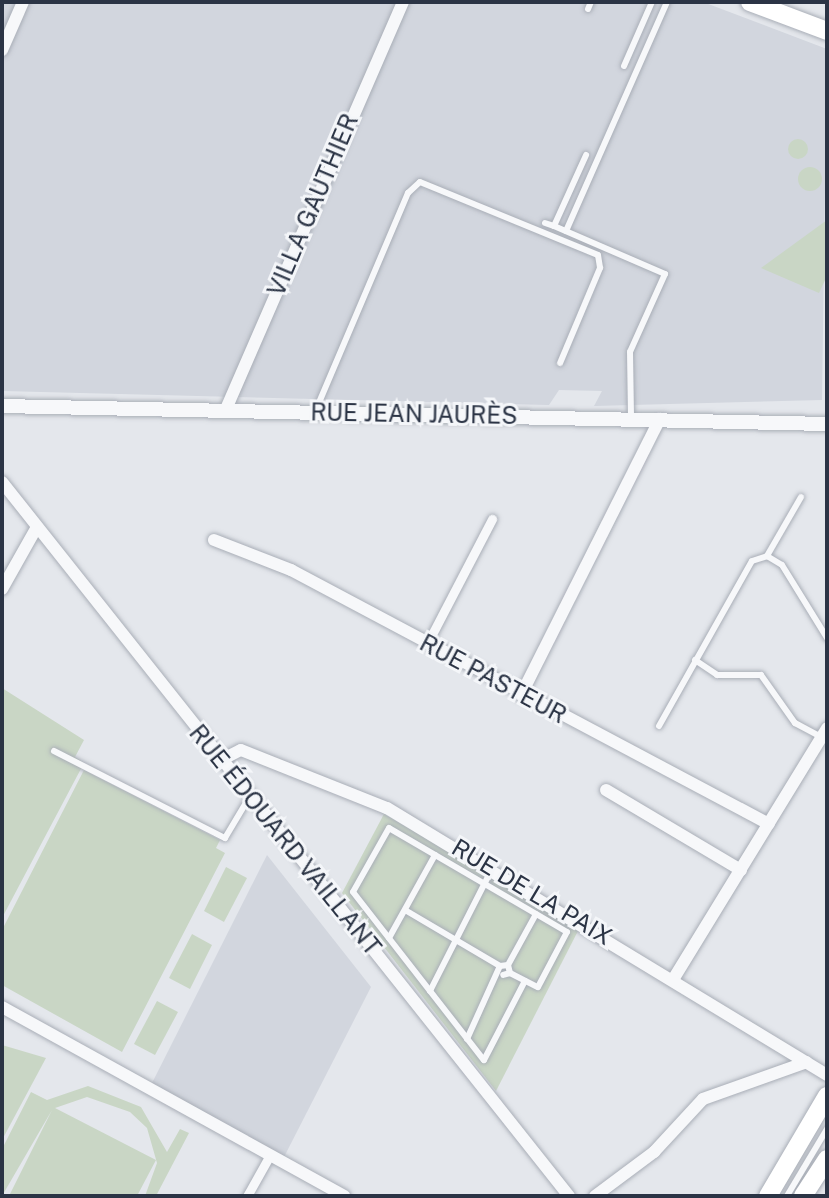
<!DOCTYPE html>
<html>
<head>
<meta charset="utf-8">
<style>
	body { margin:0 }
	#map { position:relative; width:829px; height:1198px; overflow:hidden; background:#e4e7ec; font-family:"Public Sans",sans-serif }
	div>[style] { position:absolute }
	.built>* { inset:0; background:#d2d6de }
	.green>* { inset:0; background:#c9d6c5 }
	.round { border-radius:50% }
	.roads { filter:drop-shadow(0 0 2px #a9aeb7) drop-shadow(0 0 2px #a9aeb7) }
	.service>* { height:6px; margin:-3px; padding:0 3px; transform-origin:3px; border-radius:3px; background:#f7f8fa }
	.pedestrian>* { height:9px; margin:-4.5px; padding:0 4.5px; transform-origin:4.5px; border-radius:4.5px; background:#f7f8fa }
	.minor>* { height:12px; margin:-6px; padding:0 6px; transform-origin:6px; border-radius:6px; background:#f7f8fa }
	.tertiary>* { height:14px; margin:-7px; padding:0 7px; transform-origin:7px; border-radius:7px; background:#f7f8fa }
	.primary>* { height:18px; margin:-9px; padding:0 9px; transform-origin:9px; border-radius:9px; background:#fff }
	span { translate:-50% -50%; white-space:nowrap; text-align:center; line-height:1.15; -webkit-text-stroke:6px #f4f6f9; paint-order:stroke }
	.street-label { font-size:24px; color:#2b3445 }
	.frame { position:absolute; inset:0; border:4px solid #2b3445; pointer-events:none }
</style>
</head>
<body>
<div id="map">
	<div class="built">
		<i style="clip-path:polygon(2px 2px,703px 2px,827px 49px,822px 400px,594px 406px,602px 391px,559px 390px,549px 405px,2px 391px)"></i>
		<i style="clip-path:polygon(267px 855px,371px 987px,283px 1159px,149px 1089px)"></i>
	</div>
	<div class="green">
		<i class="round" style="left:788px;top:139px;width:20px;height:20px"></i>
		<i class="round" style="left:798px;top:167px;width:24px;height:24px"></i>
		<i style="clip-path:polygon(827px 220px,827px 276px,819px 293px,761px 268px)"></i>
		<i style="clip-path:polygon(2px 688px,84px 740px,75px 757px,84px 763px,2px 918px)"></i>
		<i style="clip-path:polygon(84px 770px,220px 840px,216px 848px,225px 853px,122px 1052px,2px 985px,2px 930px)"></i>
		<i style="clip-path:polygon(384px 814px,580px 927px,496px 1091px,342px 893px)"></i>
		<i style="clip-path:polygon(226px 867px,247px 878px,224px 922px,204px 911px)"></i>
		<i style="clip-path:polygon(192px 934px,212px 945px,190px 989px,169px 978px)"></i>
		<i style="clip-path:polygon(157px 1001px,178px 1012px,155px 1055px,134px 1044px)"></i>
		<i style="clip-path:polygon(2px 1045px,46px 1058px,2px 1140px)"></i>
		<i style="clip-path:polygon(88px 1086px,141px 1107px,167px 1152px,180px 1129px,189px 1133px,156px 1196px,145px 1196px,157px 1163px,147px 1128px,130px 1112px,87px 1097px,55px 1108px,156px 1160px,137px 1196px,9px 1196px,52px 1110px,2px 1196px,2px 1149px,31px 1092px,47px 1100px)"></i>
	</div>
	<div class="roads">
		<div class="service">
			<i style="left:588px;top:9px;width:8px;rotate:-67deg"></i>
			<i style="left:624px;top:66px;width:70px;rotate:-66.4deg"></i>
			<i style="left:545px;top:223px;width:9px;rotate:18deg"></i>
			<i style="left:554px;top:226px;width:78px;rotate:-65.7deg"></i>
			<i style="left:554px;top:226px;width:121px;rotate:23.4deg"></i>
			<i style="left:665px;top:274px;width:85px;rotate:114.2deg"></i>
			<i style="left:630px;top:352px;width:65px;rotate:89.1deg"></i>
			<i style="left:566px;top:231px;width:250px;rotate:-66.2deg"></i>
			<i style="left:315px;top:412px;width:238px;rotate:-67deg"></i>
			<i style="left:408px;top:193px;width:16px;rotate:-43deg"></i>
			<i style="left:420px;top:182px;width:192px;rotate:22.3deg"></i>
			<i style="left:598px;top:255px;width:13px;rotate:81deg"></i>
			<i style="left:600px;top:268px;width:103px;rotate:112.8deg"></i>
			<i style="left:767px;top:556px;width:68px;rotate:-60deg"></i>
			<i style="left:695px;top:660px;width:27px;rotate:34deg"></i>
			<i style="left:717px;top:675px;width:44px"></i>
			<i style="left:761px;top:675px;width:59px;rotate:54.7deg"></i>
			<i style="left:795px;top:723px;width:30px;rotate:28deg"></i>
			<i style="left:659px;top:726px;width:189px;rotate:-60.6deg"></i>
			<i style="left:752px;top:561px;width:16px;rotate:-18deg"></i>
			<i style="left:767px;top:556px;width:17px;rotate:31deg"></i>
			<i style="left:782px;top:565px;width:86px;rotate:58.3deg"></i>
			<i style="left:54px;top:751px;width:192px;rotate:27deg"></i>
			<i style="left:225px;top:838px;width:49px;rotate:-59.2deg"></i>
			<i style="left:405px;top:910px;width:110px;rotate:30.5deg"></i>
			<i style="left:389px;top:938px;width:95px;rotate:-61deg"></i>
			<i style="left:508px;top:965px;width:58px;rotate:-61.2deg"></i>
			<i style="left:510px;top:973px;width:31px;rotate:27deg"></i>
			<i style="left:538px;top:987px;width:62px;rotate:-62.2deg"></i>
			<i style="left:567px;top:932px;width:206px;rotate:-149.7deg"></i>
			<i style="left:389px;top:828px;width:73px;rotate:119.4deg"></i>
			<i style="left:353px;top:892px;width:213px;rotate:52.1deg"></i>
			<i style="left:484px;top:1060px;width:89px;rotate:-62.6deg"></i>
			<i style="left:430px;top:991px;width:137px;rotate:-63.1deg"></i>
			<i style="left:467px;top:1039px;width:80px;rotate:-65.7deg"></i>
			<i style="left:500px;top:966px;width:8px;rotate:-7deg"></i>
			<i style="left:508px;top:965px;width:8px;rotate:76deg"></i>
			<i style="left:510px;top:973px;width:7px;rotate:164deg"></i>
			<i style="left:787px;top:1196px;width:78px;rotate:-59.2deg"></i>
		</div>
		<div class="pedestrian">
			<i style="left:427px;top:644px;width:141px;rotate:-62.5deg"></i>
			<i style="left:247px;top:1196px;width:47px;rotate:-60.7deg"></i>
		</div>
		<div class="minor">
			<i style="left:2px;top:50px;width:52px;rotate:-66.4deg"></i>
			<i style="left:226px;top:409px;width:444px;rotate:-66.5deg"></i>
			<i style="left:2px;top:482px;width:912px;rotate:51.55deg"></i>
			<i style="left:214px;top:540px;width:83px;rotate:21.3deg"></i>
			<i style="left:291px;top:570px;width:541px;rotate:27.99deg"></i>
			<i style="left:2px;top:589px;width:71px;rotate:-60.6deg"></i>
			<i style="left:521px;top:695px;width:309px;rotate:-63.3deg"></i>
			<i style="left:221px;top:760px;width:22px;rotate:-27deg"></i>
			<i style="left:241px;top:750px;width:157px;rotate:21.7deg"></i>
			<i style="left:387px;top:808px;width:515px;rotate:31.25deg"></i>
			<i style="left:606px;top:790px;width:157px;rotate:30.7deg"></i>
			<i style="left:674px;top:978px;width:293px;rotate:-58.5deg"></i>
			<i style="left:2px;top:1007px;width:391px;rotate:28.9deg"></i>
			<i style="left:595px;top:1196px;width:74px;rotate:-36.7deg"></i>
			<i style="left:654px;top:1152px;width:72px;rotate:-47.2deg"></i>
			<i style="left:703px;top:1099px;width:110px;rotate:-19.6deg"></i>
		</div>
		<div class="tertiary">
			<i style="left:2px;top:406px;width:825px;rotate:1.25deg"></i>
		</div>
		<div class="primary">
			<i style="left:750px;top:2px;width:82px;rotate:20.6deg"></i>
			<i style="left:768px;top:1196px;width:116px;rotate:-59.5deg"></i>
			<i style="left:803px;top:1196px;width:44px;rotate:-57deg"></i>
		</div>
	</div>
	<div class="street-label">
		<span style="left:313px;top:205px;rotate:-67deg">VILLA GAUTHIER</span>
		<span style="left:414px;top:414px;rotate:1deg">RUE JEAN JAURÈS</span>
		<span style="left:493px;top:679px;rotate:28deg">RUE PASTEUR</span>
		<span style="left:285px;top:840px;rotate:51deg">RUE ÉDOUARD VAILLANT</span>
		<span style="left:532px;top:892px;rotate:31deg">RUE DE LA PAIX</span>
	</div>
	<div class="frame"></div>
</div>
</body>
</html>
